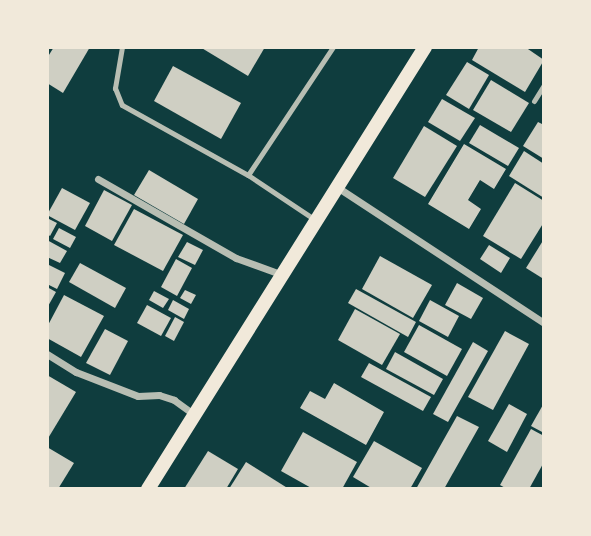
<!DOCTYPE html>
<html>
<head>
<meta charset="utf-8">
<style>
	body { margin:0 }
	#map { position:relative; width:591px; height:536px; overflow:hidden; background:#0f3d3e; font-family:Roboto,sans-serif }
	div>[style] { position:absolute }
	.building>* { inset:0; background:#cfcfc3 }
	.service>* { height:5px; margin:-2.5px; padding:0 2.5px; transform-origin:2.5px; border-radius:2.5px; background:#b8beb3 }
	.minor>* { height:7px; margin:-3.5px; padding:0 3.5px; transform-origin:3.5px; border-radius:3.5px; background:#b8beb3 }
	.secondary>* { height:14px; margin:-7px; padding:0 7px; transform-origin:7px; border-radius:7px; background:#f1e9da }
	span { translate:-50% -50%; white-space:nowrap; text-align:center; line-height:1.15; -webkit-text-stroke:7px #f1e9da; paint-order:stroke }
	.frame { position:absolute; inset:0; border:49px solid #f1e9da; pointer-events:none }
</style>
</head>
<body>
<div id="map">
	<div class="building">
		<i style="clip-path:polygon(54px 47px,90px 47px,63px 93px,47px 83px,47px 58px)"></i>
		<i style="clip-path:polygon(200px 47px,265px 47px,248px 76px)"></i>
		<i style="clip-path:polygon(479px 47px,525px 47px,544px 60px,525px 92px,472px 60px)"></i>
		<i style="clip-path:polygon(467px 62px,489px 75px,469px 109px,446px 95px)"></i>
		<i style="clip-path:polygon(173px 66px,241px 103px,221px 139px,154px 101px)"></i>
		<i style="clip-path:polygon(491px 80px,529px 103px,511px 132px,473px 110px)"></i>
		<i style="clip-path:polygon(442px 99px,475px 118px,460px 141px,428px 122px)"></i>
		<i style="clip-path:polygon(538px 122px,544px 125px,544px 159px,523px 146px)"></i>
		<i style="clip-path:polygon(480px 125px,519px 148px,508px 166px,469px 143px)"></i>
		<i style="clip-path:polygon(424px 126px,457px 146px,425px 197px,393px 178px)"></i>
		<i style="clip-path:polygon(464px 144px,506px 169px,494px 189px,480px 180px,468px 200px,481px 209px,469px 229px,428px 204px)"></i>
		<i style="clip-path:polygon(524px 151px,544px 164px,544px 198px,509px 176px)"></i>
		<i style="clip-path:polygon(149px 170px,198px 199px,184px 224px,134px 195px)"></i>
		<i style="clip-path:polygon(515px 183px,544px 201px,544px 222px,521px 259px,483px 236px)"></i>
		<i style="clip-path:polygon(62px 188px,90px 203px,75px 230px,47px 215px)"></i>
		<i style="clip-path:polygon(104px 190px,132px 205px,112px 241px,85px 226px)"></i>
		<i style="clip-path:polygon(134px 209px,183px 235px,163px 271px,114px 245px)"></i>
		<i style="clip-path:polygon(47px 218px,57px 223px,50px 236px,47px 234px)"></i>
		<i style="clip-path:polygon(59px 228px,76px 237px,70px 248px,53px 239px)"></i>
		<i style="clip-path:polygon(544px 239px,544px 276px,542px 278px,526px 268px)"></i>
		<i style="clip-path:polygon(47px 240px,67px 251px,60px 263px,47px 257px)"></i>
		<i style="clip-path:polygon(187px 242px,203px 250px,195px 265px,178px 257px)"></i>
		<i style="clip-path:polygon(489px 245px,510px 258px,501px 273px,480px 259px)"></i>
		<i style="clip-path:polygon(380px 256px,432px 285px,413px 318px,362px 289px)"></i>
		<i style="clip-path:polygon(176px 259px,192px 268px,177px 296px,161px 287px)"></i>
		<i style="clip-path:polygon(80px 263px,126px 288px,115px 308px,69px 282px)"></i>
		<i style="clip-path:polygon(47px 264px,65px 273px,57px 289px,47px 284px)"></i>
		<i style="clip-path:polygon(457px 283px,483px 298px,471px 319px,445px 305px)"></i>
		<i style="clip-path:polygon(47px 287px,56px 292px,47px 308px)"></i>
		<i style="clip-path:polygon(356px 289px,416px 322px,408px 337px,348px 303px)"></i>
		<i style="clip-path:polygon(185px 290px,196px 295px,191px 304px,180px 298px)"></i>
		<i style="clip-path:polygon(154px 291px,169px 299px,163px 308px,149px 300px)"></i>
		<i style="clip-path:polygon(64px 295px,104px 316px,81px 357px,47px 338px,47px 327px)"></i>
		<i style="clip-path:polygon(173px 300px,189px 309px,184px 319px,168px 310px)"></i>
		<i style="clip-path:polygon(430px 300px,459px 316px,448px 337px,419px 321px)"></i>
		<i style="clip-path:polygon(147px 305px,171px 318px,161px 336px,137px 323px)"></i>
		<i style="clip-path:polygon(355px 309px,400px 334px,382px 365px,338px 340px)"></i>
		<i style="clip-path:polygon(175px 317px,184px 322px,174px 341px,165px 336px)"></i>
		<i style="clip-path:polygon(419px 325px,462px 349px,447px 376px,404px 352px)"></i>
		<i style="clip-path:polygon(105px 329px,128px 341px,110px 375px,86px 363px)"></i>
		<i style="clip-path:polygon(505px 331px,529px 344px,493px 410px,468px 397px)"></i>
		<i style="clip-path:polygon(473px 342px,488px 351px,448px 422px,433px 414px)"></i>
		<i style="clip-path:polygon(395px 352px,443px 379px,434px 395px,386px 369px)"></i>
		<i style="clip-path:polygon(369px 363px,431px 397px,423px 411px,361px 377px)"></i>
		<i style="clip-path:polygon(47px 375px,76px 392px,47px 440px)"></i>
		<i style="clip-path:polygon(334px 383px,384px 412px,366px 445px,300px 408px,310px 391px,325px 399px)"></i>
		<i style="clip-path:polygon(544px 403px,544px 433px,531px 426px)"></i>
		<i style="clip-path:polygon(509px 404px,527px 414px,507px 452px,488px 441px)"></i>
		<i style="clip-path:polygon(457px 416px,479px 427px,444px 489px,416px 489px)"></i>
		<i style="clip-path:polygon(531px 429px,544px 436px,544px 462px,529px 489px,507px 489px,500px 485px)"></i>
		<i style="clip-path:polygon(303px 432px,357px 462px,342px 489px,313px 489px,281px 471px)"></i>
		<i style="clip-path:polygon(374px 441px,422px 468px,410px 489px,373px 489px,353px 477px)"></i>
		<i style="clip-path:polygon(47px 447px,74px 463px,58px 489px,47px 489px)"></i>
		<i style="clip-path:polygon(208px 451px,238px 469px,226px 489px,184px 489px)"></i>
		<i style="clip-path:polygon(246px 462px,289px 489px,229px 489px)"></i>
	</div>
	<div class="service">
		<i style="left:122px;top:47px;width:42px;rotate:99.7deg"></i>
		<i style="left:115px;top:88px;width:18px;rotate:68deg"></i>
		<i style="left:122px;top:105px;width:144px;rotate:29.1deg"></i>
		<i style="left:248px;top:175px;width:79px;rotate:33.7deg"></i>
		<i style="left:534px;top:101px;width:19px;rotate:-58deg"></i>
		<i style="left:248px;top:175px;width:154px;rotate:-56.4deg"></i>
	</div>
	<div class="minor">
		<i style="left:98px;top:179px;width:159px;rotate:29.8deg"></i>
		<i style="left:236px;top:258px;width:50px;rotate:19.9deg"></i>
		<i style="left:337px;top:187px;width:248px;rotate:33.3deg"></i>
		<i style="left:47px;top:354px;width:34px;rotate:32deg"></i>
		<i style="left:76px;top:372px;width:66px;rotate:21.2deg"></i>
		<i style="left:138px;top:396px;width:21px;rotate:-3deg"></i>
		<i style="left:159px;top:395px;width:16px;rotate:18deg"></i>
		<i style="left:174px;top:400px;width:26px;rotate:36deg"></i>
	</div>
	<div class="secondary">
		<i style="left:148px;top:489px;width:522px;rotate:-57.92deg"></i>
	</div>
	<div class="frame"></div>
</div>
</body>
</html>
